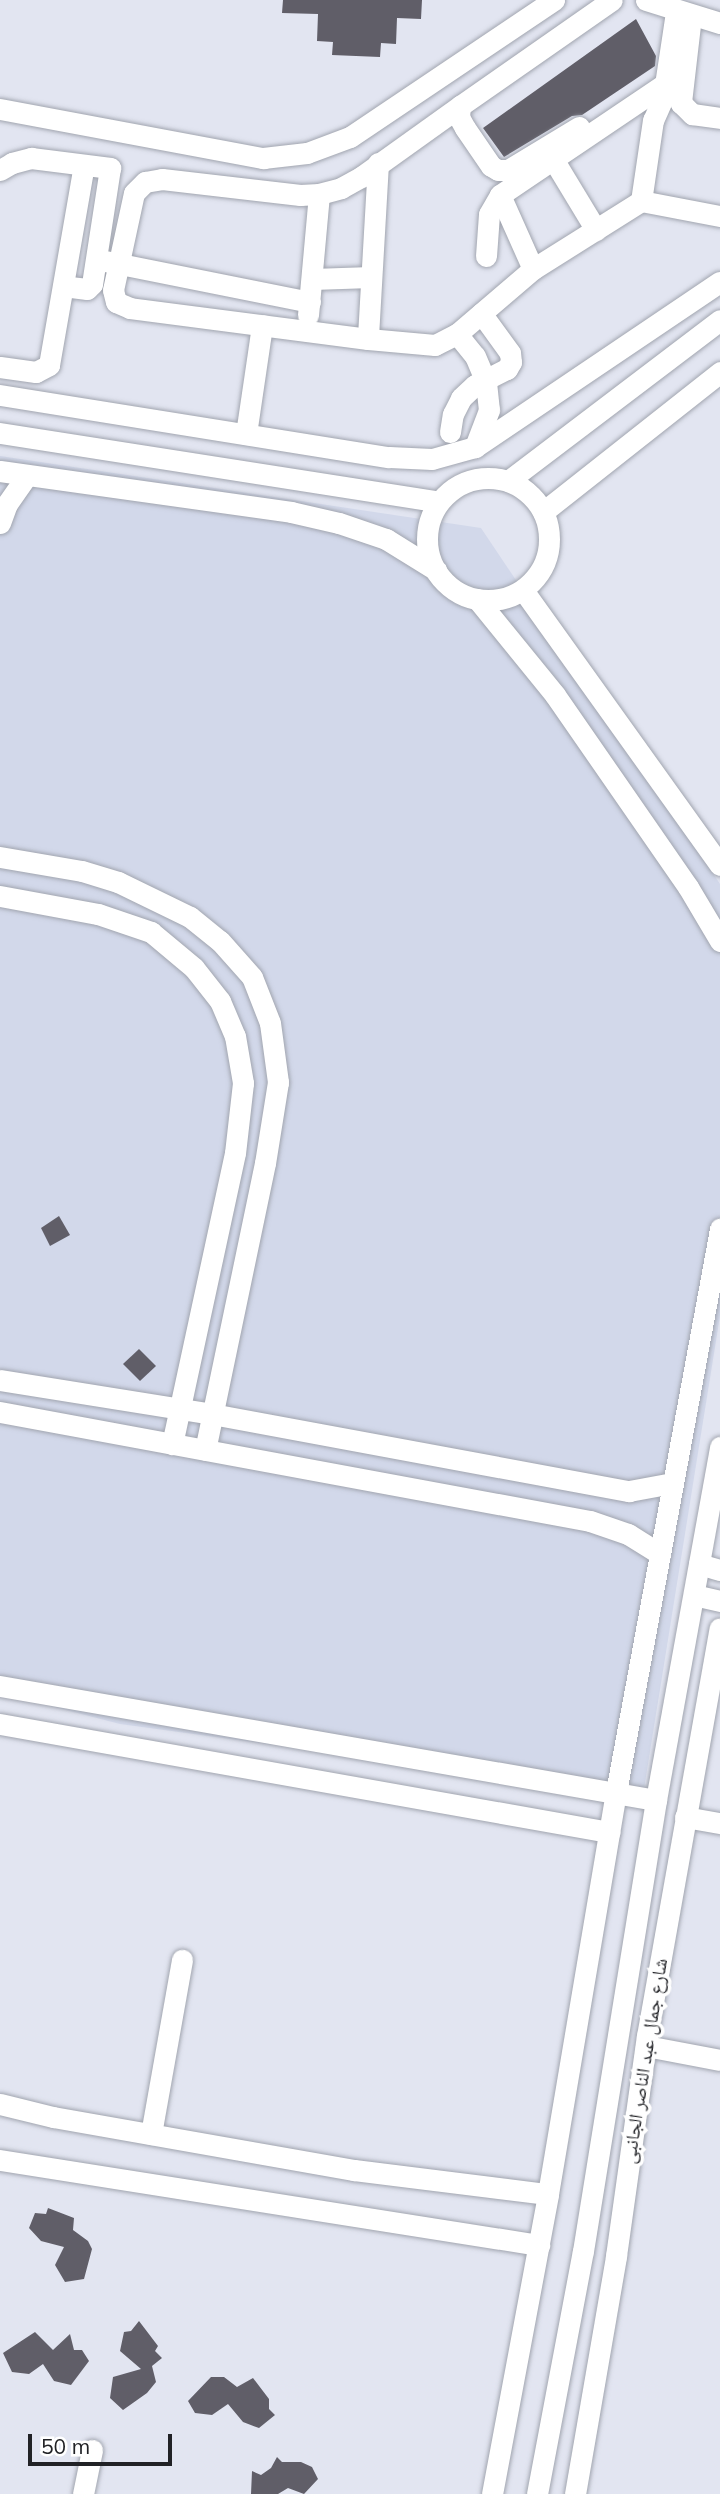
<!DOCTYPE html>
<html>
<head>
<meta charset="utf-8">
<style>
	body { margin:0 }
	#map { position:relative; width:720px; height:2494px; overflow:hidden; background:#e2e5f1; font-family:Mulish,"Noto Naskh Arabic",sans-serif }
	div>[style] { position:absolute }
	.built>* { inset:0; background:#d2d8ea }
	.building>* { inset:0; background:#605e68 }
	.roads { filter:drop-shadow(0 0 2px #a1a5af) drop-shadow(0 0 2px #a1a5af) }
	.minor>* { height:21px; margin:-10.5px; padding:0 10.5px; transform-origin:10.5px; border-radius:10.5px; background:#fff }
	.minor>.ring { margin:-10.5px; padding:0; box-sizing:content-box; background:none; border:21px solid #fff; border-radius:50% }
	span { translate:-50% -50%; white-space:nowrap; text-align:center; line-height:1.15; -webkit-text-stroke:7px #fff; paint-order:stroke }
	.street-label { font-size:19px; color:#212226 }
	.scale { position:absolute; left:28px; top:2434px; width:144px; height:32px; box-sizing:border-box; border:4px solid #212226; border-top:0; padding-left:9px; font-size:21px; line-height:24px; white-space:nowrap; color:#212226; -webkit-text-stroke:5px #fff; paint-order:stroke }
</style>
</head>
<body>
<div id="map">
	<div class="built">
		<i style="clip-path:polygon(0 456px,481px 528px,720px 884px,720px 1316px,643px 1795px,120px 1724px,0 1693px)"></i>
	</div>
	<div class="building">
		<i style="clip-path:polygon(283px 0,422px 0,421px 19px,397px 18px,396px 44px,381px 43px,380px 57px,332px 55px,333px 42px,317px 41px,318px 14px,282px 13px)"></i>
		<i style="clip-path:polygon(636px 19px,656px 56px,655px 66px,582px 115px,572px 116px,504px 157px,483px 128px)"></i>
		<i style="clip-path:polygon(59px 1216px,70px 1235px,50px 1246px,41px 1228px)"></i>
		<i style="clip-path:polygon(139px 1349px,156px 1366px,140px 1381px,123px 1364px)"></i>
		<i style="clip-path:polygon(48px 2208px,74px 2218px,73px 2230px,88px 2241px,92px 2249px,84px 2279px,65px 2282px,55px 2265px,64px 2247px,41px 2241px,29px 2228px,35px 2213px,46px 2214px)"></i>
		<i style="clip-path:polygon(139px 2321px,158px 2346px,155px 2351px,162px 2358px,152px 2366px,156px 2382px,147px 2393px,123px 2410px,110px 2398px,113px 2377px,141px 2369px,120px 2351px,124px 2332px,131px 2331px)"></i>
		<i style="clip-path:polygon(35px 2332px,53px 2350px,70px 2334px,74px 2350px,82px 2350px,89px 2361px,71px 2385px,54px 2381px,43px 2364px,29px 2374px,12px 2372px,3px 2353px)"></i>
		<i style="clip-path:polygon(211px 2377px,224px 2377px,237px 2387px,253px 2378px,269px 2399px,269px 2409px,275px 2415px,259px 2428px,243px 2422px,228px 2404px,212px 2415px,195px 2413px,188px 2401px)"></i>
		<i style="clip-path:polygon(277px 2457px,282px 2462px,301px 2462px,312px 2467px,318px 2479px,304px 2494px,288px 2488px,278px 2494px,251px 2494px,252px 2471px,261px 2475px,271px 2468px)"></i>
	</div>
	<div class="roads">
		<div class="minor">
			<i style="left:646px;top:0;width:77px;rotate:17.3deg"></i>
			<i style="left:676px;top:12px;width:87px;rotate:98.6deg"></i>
			<i style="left:663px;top:98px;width:24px;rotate:114deg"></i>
			<i style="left:653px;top:120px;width:82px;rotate:98.4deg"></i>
			<i style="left:641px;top:201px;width:80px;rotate:10.8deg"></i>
			<i style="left:691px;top:16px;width:88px;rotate:96.6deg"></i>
			<i style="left:681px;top:103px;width:16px;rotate:45deg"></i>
			<i style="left:692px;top:114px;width:28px;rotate:8deg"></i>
			<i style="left:0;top:109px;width:268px;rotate:10.6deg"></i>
			<i style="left:263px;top:158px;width:44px;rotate:-6.5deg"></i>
			<i style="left:307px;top:153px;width:46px;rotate:-20.4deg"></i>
			<i style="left:350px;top:137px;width:246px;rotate:-33.9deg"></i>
			<i style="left:579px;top:127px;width:83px;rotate:148.8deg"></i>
			<i style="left:508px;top:170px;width:10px;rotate:180deg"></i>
			<i style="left:498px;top:170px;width:8px;rotate:-150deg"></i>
			<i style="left:491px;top:166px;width:46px;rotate:-124.4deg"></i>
			<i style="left:465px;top:128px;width:13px;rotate:-119deg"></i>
			<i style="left:459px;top:117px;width:11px;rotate:-85deg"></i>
			<i style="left:460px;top:106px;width:185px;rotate:-34.9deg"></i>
			<i style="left:553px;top:159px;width:83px;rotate:58.8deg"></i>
			<i style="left:378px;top:163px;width:176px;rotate:93.3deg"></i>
			<i style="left:368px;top:339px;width:67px;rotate:5.1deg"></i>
			<i style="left:435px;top:345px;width:25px;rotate:-27deg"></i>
			<i style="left:457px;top:334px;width:100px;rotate:-40.5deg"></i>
			<i style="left:533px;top:269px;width:128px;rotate:-32.2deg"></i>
			<i style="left:0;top:170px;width:14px;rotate:-30deg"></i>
			<i style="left:12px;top:163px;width:20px;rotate:-15deg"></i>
			<i style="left:31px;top:158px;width:80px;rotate:7.2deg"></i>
			<i style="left:110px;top:168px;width:117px;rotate:98.8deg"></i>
			<i style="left:92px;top:284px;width:7px;rotate:135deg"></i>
			<i style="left:87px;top:289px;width:24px;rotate:-173deg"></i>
			<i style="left:500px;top:195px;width:81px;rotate:66deg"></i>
			<i style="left:486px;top:256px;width:42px;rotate:-85.9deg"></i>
			<i style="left:489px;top:214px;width:22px;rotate:-60deg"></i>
			<i style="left:500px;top:195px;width:200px;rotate:-34deg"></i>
			<i style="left:105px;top:261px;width:209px;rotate:11.3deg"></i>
			<i style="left:312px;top:279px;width:59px;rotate:-1.9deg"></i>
			<i style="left:308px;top:315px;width:121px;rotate:-84.8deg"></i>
			<i style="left:457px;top:334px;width:28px;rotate:51deg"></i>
			<i style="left:475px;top:356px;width:28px;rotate:67deg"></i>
			<i style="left:486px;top:382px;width:28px;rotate:84deg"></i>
			<i style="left:489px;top:410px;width:40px;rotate:111deg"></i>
			<i style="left:368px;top:339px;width:240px;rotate:-172.6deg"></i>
			<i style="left:130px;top:308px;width:15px;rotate:-157deg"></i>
			<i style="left:116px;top:302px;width:12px;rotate:-104deg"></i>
			<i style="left:113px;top:290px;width:99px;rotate:-77.8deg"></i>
			<i style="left:134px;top:193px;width:16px;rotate:-45deg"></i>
			<i style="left:145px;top:182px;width:17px;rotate:-10deg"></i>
			<i style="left:162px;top:179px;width:139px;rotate:6.6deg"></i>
			<i style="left:300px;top:195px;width:19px;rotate:-3deg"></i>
			<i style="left:319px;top:194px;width:23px;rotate:-15deg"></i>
			<i style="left:341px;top:188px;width:23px;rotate:-29deg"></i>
			<i style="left:361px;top:177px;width:122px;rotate:-35.6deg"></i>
			<i style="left:0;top:367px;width:36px;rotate:8deg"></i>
			<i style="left:36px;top:372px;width:15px;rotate:-28deg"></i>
			<i style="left:49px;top:365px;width:203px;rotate:-80.1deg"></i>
			<i style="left:0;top:395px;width:394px;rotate:9.1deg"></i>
			<i style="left:389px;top:457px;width:43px;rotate:2.7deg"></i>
			<i style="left:432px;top:459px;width:45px;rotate:-15.6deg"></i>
			<i style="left:475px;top:447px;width:295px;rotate:-34deg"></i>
			<i style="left:450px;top:432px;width:18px;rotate:-81deg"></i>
			<i style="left:453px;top:414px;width:18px;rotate:-63deg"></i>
			<i style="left:461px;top:398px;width:19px;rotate:-43deg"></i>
			<i style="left:475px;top:385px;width:36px;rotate:-27deg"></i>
			<i style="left:507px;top:369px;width:8px;rotate:-60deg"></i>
			<i style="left:511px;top:362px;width:9px;rotate:-96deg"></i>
			<i style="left:510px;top:353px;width:49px;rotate:-125.9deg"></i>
			<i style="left:0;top:433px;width:444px;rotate:8.9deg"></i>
			<i style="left:246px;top:434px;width:110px;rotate:-81.6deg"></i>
			<i style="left:0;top:471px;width:294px;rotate:8deg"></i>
			<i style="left:291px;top:512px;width:49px;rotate:12.9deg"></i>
			<i style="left:339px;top:523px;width:50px;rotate:18.8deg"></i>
			<i style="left:386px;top:539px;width:59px;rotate:31.8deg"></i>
			<i class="ring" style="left:427px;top:478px;width:101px;height:101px"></i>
			<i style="left:508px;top:481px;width:266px;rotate:-37.2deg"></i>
			<i style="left:543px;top:512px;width:226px;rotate:-38.3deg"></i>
			<i style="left:0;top:523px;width:20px;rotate:-70deg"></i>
			<i style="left:7px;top:504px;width:35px;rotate:-55deg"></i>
			<i style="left:523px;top:590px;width:338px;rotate:54.4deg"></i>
			<i style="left:477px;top:599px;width:124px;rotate:50.9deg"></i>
			<i style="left:555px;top:695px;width:234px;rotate:55.3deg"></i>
			<i style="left:688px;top:887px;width:63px;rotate:59.3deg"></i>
			<i style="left:0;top:857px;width:83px;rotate:9.7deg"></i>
			<i style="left:82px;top:871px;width:38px;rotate:17deg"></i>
			<i style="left:118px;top:882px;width:80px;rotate:25.9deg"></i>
			<i style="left:190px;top:917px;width:38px;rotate:39deg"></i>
			<i style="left:220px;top:941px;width:48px;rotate:48.4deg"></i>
			<i style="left:252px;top:977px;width:49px;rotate:68.6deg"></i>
			<i style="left:270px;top:1023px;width:60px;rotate:82.3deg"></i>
			<i style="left:278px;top:1082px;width:82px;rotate:99.1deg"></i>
			<i style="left:265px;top:1163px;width:293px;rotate:101.8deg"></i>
			<i style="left:0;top:896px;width:100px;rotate:10.4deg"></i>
			<i style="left:98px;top:914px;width:56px;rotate:18.8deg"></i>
			<i style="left:151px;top:932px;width:56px;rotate:39.9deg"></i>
			<i style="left:194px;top:968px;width:42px;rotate:51.8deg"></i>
			<i style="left:220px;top:1001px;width:38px;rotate:67deg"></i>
			<i style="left:235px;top:1036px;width:48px;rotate:80.3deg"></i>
			<i style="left:243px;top:1083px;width:70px;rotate:96.5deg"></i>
			<i style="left:235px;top:1153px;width:298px;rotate:102.2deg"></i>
			<i style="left:0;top:1380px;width:215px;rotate:9.1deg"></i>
			<i style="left:212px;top:1414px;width:424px;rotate:10.5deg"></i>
			<i style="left:629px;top:1491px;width:44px;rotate:-10.5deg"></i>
			<i style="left:0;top:1412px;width:600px;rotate:10.47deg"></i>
			<i style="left:590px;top:1521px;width:40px;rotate:18.9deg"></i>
			<i style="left:628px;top:1534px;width:38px;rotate:32deg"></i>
			<i style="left:699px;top:1564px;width:22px;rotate:16deg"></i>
			<i style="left:694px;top:1595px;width:27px;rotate:13deg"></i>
			<i style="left:0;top:1686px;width:666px;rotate:9.86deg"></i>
			<i style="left:0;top:1724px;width:619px;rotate:10.06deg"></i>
			<i style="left:685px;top:1817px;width:36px;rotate:10deg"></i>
			<i style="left:646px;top:2046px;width:75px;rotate:10.7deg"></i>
			<i style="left:0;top:2104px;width:55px;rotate:13.8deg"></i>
			<i style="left:53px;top:2117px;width:306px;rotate:10deg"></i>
			<i style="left:354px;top:2170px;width:195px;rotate:7.1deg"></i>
			<i style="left:151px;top:2134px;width:177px;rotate:-79.9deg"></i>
			<i style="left:0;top:2160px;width:546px;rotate:8.96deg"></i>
			<i style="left:83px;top:2494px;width:45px;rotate:-78.4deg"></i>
			<i style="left:492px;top:2494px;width:305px;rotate:-79.4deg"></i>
			<i style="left:548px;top:2194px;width:408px;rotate:-80.4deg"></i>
			<i style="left:616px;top:1792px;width:573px;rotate:-79.53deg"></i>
			<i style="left:537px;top:2494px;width:247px;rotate:-79.3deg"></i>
			<i style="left:583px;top:2251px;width:457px;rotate:-80.8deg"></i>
			<i style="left:656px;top:1800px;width:359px;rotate:-79.7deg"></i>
			<i style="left:575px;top:2494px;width:242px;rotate:-80.2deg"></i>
			<i style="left:616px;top:2256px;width:222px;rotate:-82deg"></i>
			<i style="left:647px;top:2036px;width:414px;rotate:-79.9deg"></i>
		</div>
	</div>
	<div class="street-label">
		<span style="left:645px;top:2061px;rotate:-81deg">شارع جمال عبد الناصر الجانبى</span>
	</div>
	<div class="scale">50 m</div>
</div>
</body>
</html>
